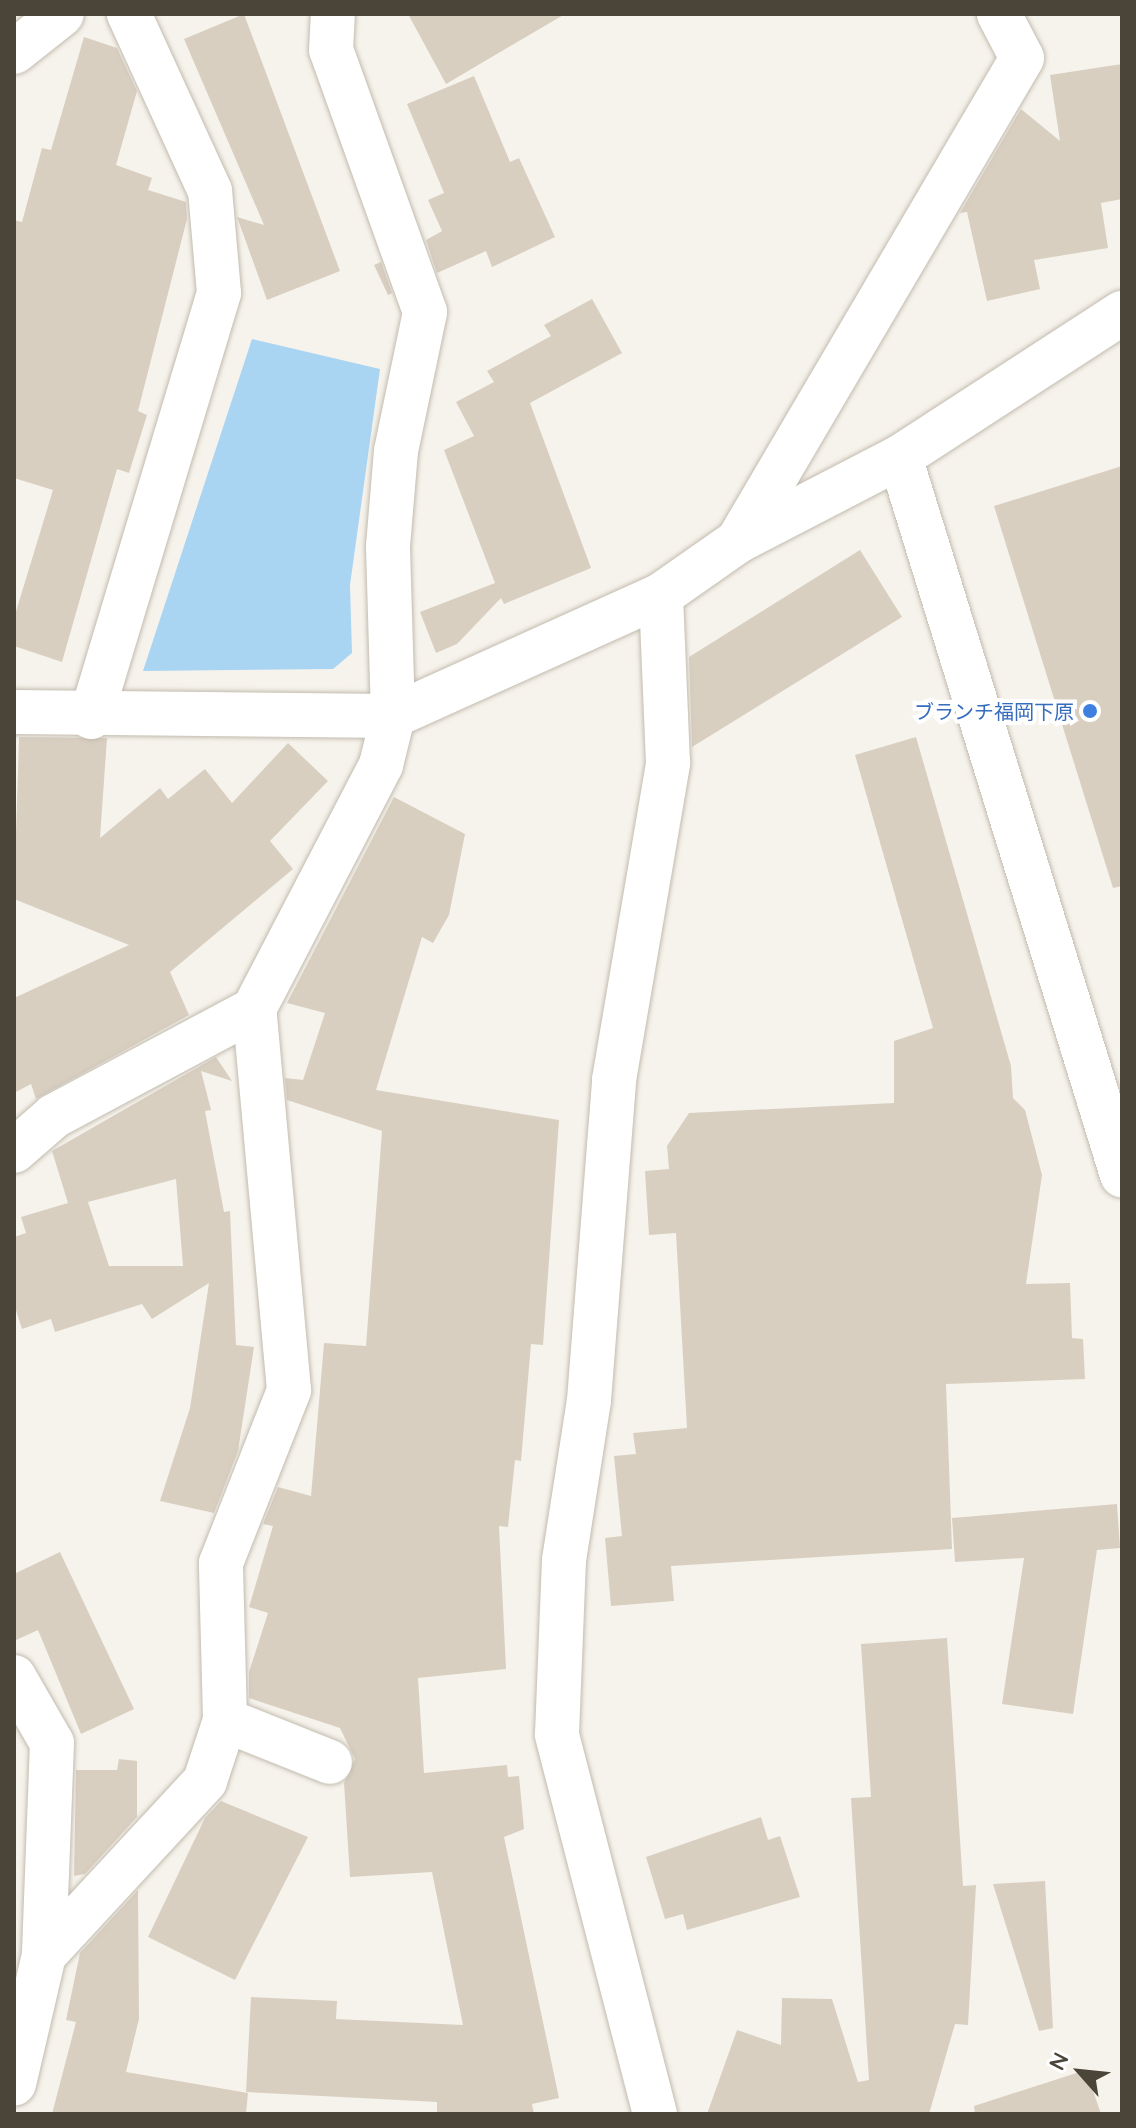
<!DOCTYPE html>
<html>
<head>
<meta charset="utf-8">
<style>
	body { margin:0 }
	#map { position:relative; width:1136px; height:2128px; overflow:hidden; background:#f6f3ec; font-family:Quicksand,"Noto Sans JP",sans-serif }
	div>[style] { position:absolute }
	.water>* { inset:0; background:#a9d4f2 }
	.building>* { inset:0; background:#d8cfc1 }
	.roads { filter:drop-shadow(0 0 2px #c2bbae) drop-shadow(0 0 2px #c2bbae) }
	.street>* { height:44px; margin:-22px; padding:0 22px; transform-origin:22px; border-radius:22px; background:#fff }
	.dots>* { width:22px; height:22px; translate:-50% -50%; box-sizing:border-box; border:4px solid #fff; border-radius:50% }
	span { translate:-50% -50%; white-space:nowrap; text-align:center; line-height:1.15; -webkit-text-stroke:8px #fff; paint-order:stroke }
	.shop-label { font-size:20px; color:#366cbe }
	.right { translate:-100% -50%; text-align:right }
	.frame { position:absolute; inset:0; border:16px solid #4b4439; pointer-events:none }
	.north { position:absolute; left:1040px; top:2032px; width:80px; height:80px; -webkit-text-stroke:6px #fff; paint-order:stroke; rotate:297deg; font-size:22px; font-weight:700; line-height:32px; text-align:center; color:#4b4439 }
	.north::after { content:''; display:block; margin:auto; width:28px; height:36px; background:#4b4439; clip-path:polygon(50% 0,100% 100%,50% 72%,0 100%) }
</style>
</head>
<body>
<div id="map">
	<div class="water">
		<i style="clip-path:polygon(252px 339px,380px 369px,350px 585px,352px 653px,333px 669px,143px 671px)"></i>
	</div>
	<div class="building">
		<i style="clip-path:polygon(244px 14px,340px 271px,267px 300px,237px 217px,264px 225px,184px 39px)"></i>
		<i style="clip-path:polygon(408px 14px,565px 14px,446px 84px)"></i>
		<i style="clip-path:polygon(84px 37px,117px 48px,137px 91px,116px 165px,152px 178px,148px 190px,186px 202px,187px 219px,138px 411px,147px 415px,129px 473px,117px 469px,62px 662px,14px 646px,14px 618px,53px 490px,14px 478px,14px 220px,22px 222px,42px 148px,51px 150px)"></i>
		<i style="clip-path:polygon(1122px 64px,1122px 199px,1101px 203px,1108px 248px,1034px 260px,1040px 289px,987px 301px,967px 212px,960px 213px,1021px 109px,1060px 141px,1050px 75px)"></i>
		<i style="clip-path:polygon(474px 76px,510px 162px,519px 158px,555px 237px,492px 267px,486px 251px,437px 273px,426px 240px,442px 231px,428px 200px,444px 193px,407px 104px)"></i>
		<i style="clip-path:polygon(381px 262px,392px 293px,388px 295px,374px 265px)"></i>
		<i style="clip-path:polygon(592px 299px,622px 353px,530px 403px,591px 568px,504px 604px,501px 598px,457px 644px,436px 653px,420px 612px,495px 583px,444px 450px,474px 436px,456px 402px,494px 382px,487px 371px,551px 336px,544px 325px)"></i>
		<i style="clip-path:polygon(1122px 466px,1122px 886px,1113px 888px,994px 506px)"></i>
		<i style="clip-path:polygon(860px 550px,902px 617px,692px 747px,689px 657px)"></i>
		<i style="clip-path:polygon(19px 737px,107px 738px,100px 838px,160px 788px,168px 799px,205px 769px,232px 803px,288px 743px,328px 781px,270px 841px,293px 869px,170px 972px,189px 1015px,36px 1099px,31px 1084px,14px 1093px,14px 998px,129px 945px,14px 899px)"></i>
		<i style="clip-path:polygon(916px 737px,1011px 1066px,1013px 1098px,1025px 1110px,1042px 1175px,1026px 1284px,1070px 1283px,1072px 1338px,1083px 1339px,1085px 1379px,946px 1384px,952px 1549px,671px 1566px,674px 1601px,611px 1606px,605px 1538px,622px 1536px,614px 1456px,636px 1454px,633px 1433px,687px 1428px,676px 1233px,649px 1235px,645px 1171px,669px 1169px,667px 1146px,689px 1113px,894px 1103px,894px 1041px,933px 1028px,855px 755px)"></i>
		<i style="clip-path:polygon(394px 797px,465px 834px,449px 915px,433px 943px,422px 937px,376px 1090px,559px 1120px,543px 1345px,531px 1344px,521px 1461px,515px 1460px,508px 1527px,499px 1526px,506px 1669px,418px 1678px,424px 1773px,507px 1765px,508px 1777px,519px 1776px,524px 1829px,504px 1837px,559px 2098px,532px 2104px,534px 2114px,437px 2114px,437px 2102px,246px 2092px,251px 1997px,337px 2001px,336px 2019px,463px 2025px,432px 1872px,350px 1877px,344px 1783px,355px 1759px,340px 1728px,249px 1698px,249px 1672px,268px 1613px,249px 1607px,273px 1526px,263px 1524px,278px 1487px,311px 1496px,324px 1343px,366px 1346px,382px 1131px,287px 1100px,285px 1078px,303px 1080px,325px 1013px,287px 1003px)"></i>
		<i style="clip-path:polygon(evenodd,216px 1057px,232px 1081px,201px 1071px,211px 1110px,205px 1111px,224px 1212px,230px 1211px,236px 1345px,254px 1347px,238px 1451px,214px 1513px,160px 1501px,190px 1408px,209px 1283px,152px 1319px,142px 1304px,55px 1332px,51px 1319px,22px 1329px,14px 1304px,14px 1237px,26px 1233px,21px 1217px,68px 1203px,52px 1151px,216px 1057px,176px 1179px,183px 1266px,109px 1266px,88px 1202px,176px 1179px)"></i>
		<i style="clip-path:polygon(1117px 1504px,1120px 1548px,1097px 1550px,1073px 1714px,1002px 1704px,1024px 1558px,955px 1562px,952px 1518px)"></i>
		<i style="clip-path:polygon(60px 1552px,134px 1709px,81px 1734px,38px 1630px,14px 1641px,14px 1574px)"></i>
		<i style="clip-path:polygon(947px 1638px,963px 1886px,976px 1885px,968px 2025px,955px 2024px,929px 2114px,707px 2114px,737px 2030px,781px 2045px,782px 1998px,832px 1999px,858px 2082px,869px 2080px,851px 1798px,871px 1797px,861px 1644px)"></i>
		<i style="clip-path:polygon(119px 1759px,137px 1761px,137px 1817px,85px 1874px,74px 1876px,76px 1770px,117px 1770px)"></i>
		<i style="clip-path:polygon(221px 1801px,308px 1837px,235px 1980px,148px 1937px,205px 1818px)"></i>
		<i style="clip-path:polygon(761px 1817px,768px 1840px,780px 1836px,800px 1897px,687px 1930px,683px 1914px,665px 1919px,646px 1857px)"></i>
		<i style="clip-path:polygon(1045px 1881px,1053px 2028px,1039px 2031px,993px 1884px)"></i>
		<i style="clip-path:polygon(138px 1890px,139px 2019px,126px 2072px,248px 2093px,246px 2114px,52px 2114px,76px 2022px,66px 2020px,80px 1953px)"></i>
		<i style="clip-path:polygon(1086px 2070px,1101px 2114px,975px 2114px,974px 2106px)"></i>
	</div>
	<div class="roads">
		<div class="street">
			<i style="left:14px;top:52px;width:61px;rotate:-38.4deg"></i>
			<i style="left:900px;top:457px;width:752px;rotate:72.82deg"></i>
			<i style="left:738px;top:541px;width:560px;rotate:-59.54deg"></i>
			<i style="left:1022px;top:58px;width:50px;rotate:-117.6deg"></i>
			<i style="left:14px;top:712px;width:379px;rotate:0.6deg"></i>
			<i style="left:393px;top:716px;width:294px;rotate:-24.3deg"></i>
			<i style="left:661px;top:595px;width:94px;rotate:-35deg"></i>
			<i style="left:738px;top:541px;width:182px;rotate:-27.4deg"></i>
			<i style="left:900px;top:457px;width:265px;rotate:-33deg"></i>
			<i style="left:91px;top:717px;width:443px;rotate:-73.2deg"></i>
			<i style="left:219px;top:293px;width:102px;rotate:-95deg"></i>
			<i style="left:210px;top:191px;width:195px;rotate:-114.6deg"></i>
			<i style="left:14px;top:1151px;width:53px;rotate:-41.2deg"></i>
			<i style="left:54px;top:1116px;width:227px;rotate:-28.1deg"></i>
			<i style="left:14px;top:1677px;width:76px;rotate:60.1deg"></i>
			<i style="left:52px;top:1743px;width:212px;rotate:92.2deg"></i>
			<i style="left:44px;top:1955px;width:132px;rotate:103.1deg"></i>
			<i style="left:225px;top:1720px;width:113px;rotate:21.8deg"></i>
			<i style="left:44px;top:1955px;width:237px;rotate:-47.2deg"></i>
			<i style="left:205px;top:1781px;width:64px;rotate:-71.8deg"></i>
			<i style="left:225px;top:1720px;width:157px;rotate:-91.5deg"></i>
			<i style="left:221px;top:1563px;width:186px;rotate:-68.5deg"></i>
			<i style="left:289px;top:1390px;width:383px;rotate:-95.2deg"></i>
			<i style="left:254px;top:1009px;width:275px;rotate:-62.5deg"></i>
			<i style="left:381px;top:765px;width:50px;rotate:-76.2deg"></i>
			<i style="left:393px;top:716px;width:170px;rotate:-91.7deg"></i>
			<i style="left:388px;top:546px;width:95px;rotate:-85.2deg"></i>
			<i style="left:396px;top:451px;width:142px;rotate:-78.2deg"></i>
			<i style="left:425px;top:312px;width:278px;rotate:-109.7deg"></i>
			<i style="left:331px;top:50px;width:36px;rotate:-87deg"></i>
			<i style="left:655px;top:2114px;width:392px;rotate:-104.5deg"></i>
			<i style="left:557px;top:1734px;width:174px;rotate:-87.7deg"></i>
			<i style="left:564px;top:1560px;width:162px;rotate:-81.1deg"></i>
			<i style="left:589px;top:1400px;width:321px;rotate:-85.5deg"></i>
			<i style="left:614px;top:1080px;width:322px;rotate:-80.3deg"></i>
			<i style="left:668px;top:763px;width:168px;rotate:-92.4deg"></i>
		</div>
	</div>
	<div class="dots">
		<i style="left:1090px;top:711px;background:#3f7fe0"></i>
	</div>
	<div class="shop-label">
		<span class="right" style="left:1074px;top:711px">ブランチ福岡下原</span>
	</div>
	<div class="frame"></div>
	<div class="north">N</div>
</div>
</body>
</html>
